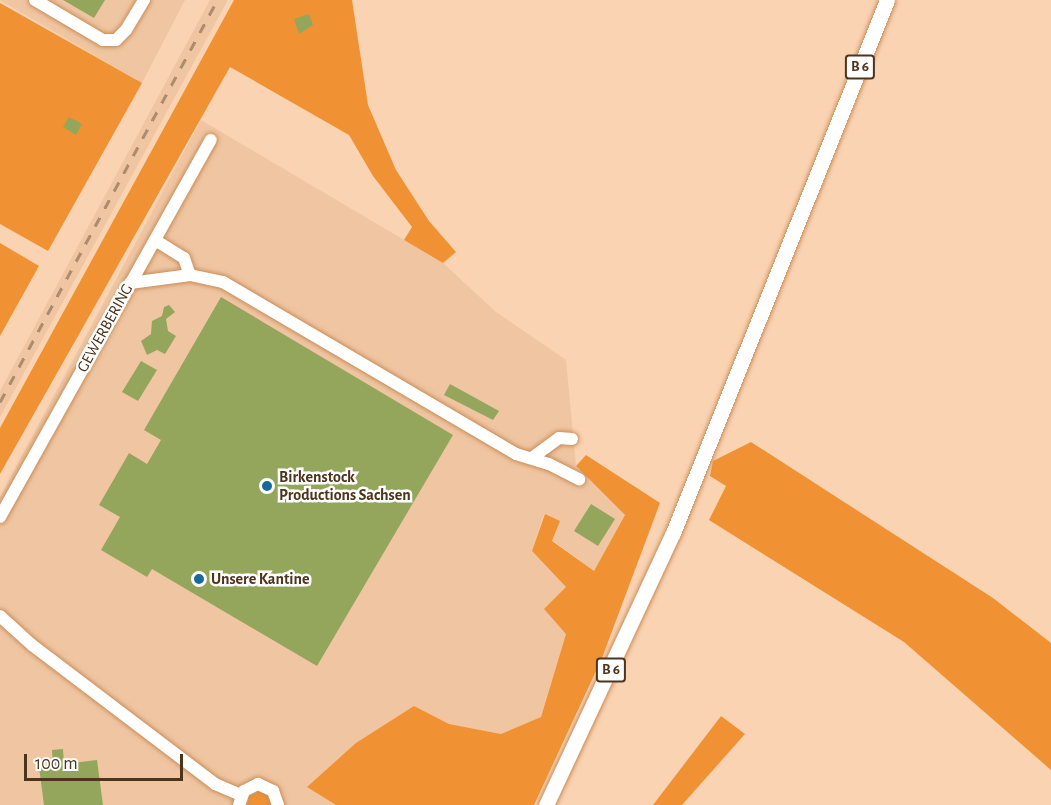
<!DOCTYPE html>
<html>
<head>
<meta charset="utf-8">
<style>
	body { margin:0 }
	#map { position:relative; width:1051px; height:805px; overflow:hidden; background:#fad3b3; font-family:"Alegreya Sans",sans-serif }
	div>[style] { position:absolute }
	.built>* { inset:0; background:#efc5a2 }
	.green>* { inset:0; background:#f09233 }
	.building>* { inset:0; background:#93a65c }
	.roads { filter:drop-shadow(0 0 2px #ca8d57) drop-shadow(0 0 2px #ca8d57) }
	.minor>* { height:12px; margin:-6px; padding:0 6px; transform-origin:6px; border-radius:6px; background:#fff }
	.major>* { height:15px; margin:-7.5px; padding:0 7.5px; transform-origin:7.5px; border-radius:7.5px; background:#fff }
	.rail>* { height:3px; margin-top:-1.5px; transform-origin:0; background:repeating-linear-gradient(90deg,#ac8b6f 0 10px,transparent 0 20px) }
	.dots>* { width:16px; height:16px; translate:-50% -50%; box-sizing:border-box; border:3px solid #fdfdfd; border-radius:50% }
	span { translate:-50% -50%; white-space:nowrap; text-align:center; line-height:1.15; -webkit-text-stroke:5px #fdfdfd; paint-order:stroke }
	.shield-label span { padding:2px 4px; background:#fdfdfd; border:2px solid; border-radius:4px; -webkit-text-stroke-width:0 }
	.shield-label { font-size:15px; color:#4d341d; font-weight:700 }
	.street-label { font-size:16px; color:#4d341d }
	.poi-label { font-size:16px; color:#4d341d; font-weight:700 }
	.left { translate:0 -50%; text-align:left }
	.scale { position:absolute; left:24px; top:754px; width:159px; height:27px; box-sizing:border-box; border:3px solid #4d341d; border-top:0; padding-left:8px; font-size:18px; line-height:21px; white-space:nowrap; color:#4d341d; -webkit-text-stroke:4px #fdfdfd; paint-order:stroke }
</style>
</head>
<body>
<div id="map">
	<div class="built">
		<i style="clip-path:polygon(0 0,185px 0,142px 83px)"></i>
		<i style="clip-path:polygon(210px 0,228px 0,0 417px,0 391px)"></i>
		<i style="clip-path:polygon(201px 120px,443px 263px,496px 312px,566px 360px,576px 466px,625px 515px,594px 571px,552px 540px,559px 521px,544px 514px,532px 551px,566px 587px,566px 634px,541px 717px,501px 734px,449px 724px,414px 706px,308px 787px,336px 805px,0 805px,0 497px)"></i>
	</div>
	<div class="green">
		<i style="clip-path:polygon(234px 0,352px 0,368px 105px,396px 170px,429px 221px,456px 252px,443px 263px,404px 240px,412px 227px,373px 176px,349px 135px,230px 67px,0 474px,0 428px)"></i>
		<i style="clip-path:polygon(0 3px,142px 83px,48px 251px,0 224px)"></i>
		<i style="clip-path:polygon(0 243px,39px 266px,0 336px)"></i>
		<i style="clip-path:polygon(751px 442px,993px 598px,1051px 643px,1051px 770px,904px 642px,709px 520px,726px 486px,710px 476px,713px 461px)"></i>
		<i style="clip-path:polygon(586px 455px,660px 503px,602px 658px,534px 805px,336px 805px,307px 787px,356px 743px,414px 706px,449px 724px,501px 734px,541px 717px,566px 634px,544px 609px,566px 587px,532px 551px,545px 514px,560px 521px,552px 541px,594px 571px,625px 515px,576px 466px)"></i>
		<i style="clip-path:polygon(721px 716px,745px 734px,682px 805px,653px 805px)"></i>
		<i style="clip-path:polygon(260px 791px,267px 794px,271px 805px,247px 805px,249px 796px)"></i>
	</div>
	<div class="building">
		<i style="clip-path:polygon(63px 0,105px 0,94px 18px)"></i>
		<i style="clip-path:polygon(309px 14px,313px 25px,299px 34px,294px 19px)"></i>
		<i style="clip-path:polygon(69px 117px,82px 124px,76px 135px,63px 127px)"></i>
		<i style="clip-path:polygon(221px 297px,453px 435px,317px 666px,152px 569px,147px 577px,101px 550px,120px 517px,99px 505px,129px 453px,147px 464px,161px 440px,144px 430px)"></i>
		<i style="clip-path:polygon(169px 305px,175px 312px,166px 319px,168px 331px,176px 336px,165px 354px,157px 350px,147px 355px,141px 341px,151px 334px,152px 321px,162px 316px,164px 307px)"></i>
		<i style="clip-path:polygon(141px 361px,157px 370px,138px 401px,122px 392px)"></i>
		<i style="clip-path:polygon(450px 384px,499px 411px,493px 420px,444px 395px)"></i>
		<i style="clip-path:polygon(591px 504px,615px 519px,598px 546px,574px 531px)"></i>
		<i style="clip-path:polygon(63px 749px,64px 764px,97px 760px,103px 805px,44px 805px,39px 767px,53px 765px,52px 750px)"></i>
	</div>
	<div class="roads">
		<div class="minor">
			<i style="left:35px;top:0;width:79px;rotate:30.5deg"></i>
			<i style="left:103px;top:40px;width:13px"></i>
			<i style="left:116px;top:40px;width:14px;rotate:-45deg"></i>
			<i style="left:126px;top:30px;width:35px;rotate:-59deg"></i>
			<i style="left:155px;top:240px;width:34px;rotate:32deg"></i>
			<i style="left:184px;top:258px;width:18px;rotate:71deg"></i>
			<i style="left:130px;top:283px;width:61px;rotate:-7.6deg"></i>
			<i style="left:190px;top:275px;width:34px;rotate:12deg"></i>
			<i style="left:223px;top:282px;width:340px;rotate:30.4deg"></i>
			<i style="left:516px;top:454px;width:34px;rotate:17deg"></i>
			<i style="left:549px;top:464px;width:34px;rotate:27deg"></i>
			<i style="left:533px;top:457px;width:32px;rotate:-36deg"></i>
			<i style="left:559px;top:438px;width:13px;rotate:4deg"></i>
			<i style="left:0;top:517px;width:432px;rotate:-60.8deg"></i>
			<i style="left:0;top:616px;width:43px;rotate:42.2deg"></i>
			<i style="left:32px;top:645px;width:230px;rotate:37.2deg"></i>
			<i style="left:215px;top:784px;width:28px;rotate:23deg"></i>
			<i style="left:239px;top:805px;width:15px;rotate:-70deg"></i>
			<i style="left:244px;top:791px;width:16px;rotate:-27deg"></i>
			<i style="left:258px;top:784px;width:17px;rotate:25deg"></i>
			<i style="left:273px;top:791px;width:15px;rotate:70deg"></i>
		</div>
		<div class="major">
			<i style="left:546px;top:805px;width:300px;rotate:-65deg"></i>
			<i style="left:673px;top:533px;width:574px;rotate:-68.12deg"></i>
		</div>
	</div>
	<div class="rail">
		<i style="left:0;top:402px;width:457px;rotate:-61.6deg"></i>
	</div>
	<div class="dots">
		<i style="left:267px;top:486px;background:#176a9b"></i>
		<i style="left:199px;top:579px;background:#176a9b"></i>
	</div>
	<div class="shield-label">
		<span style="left:860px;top:67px">B 6</span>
		<span style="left:611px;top:670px">B 6</span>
	</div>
	<div class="street-label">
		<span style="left:105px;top:328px;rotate:-61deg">GEWERBERING</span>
	</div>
	<div class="poi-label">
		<span class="left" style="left:279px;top:486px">Birkenstock<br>Productions Sachsen</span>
		<span class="left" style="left:211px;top:579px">Unsere Kantine</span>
	</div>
	<div class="scale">100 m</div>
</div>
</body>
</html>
